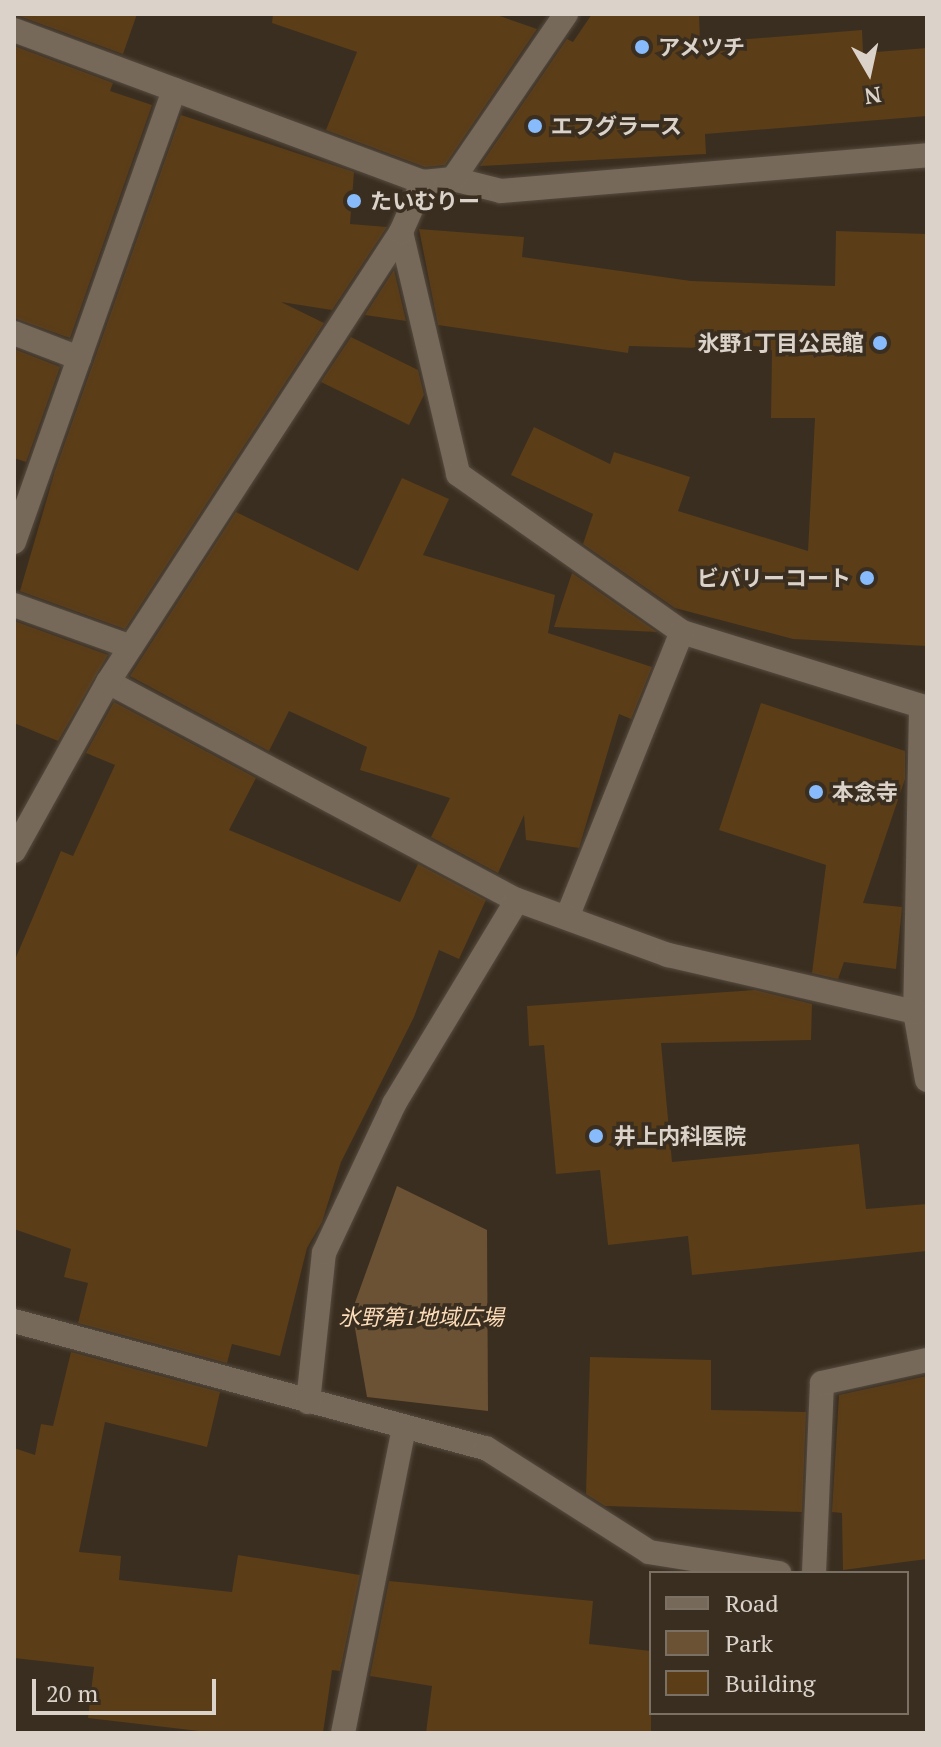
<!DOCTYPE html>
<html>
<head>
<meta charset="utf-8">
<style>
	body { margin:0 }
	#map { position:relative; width:941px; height:1747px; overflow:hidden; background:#3a2e20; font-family:"PT Serif","Noto Sans JP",serif }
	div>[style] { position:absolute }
	.green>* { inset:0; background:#6c5234 }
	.building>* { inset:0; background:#5b3d18 }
	.roads { filter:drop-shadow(0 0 2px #554b3f) drop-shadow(0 0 2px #554b3f) }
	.service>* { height:24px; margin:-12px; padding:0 12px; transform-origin:12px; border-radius:12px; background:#77695a }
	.minor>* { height:24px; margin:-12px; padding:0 12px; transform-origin:12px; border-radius:12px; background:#77695a }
	.tertiary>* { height:24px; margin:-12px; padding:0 12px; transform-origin:12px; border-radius:12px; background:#77695a }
	.dots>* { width:22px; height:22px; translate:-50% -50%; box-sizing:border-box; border:4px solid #3a2e20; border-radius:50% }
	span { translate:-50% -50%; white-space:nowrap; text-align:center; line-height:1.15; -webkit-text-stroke:7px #3a2e20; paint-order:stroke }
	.poi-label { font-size:22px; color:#dbd3ca; font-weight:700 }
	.left { translate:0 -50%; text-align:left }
	.right { translate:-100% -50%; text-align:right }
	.park-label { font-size:22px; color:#fbdbb8; font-style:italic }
	.frame { position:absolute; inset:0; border:16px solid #dbd3ca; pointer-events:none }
	.legend { position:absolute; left:649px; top:1571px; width:260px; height:144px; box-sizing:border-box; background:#3a2e20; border:2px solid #7a7064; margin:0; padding:10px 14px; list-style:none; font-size:24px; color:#dbd3ca }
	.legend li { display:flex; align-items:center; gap:16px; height:40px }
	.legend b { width:40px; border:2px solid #7a7064 }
	.north { position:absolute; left:829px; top:32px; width:80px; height:80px; -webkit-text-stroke:6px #3a2e20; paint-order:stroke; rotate:171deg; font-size:22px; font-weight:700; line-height:32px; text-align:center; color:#dbd3ca }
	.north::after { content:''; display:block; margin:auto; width:28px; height:36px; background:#dbd3ca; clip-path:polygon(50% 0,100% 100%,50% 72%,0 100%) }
	.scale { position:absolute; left:32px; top:1679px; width:184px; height:36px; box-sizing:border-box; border:4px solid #dbd3ca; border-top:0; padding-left:10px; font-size:24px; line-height:28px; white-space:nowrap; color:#dbd3ca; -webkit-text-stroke:6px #3a2e20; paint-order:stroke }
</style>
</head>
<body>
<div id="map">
	<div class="green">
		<i style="clip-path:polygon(397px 1186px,487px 1230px,488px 1411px,367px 1397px,352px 1311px)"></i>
	</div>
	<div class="building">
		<i style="clip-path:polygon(14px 14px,137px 14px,123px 54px)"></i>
		<i style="clip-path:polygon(273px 14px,494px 14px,537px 29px,445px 165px,425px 167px,326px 130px,357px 52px,272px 23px)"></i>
		<i style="clip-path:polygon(592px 14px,699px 14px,700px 43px,862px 30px,863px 53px,927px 48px,927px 116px,705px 134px,706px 154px,480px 166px,567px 39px,573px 42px)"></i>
		<i style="clip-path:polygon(14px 46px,113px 83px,110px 91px,152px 105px,70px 338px,14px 318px)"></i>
		<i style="clip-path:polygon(181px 115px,354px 172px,350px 224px,387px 227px,332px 310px,281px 302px,324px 323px,125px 629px,20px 591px,55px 471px)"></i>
		<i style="clip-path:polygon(419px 229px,524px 237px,522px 257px,691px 281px,835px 286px,836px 231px,927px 234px,927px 646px,793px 639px,675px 608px,583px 544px,593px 514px,511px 475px,534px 427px,610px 464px,614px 452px,690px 477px,678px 511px,808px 551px,815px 418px,771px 418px,772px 350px,629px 346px,628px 353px,438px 325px)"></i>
		<i style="clip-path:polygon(394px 270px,406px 321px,365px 315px)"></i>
		<i style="clip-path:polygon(351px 337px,418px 370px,424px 395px,409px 425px,321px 382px)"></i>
		<i style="clip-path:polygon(14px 349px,60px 367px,26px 462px,14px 458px)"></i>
		<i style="clip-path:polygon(402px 478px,449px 499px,423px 555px,555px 595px,548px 633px,652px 667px,631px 719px,619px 714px,579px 848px,526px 840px,524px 815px,498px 873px,431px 837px,450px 798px,360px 770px,367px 747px,289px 711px,269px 751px,130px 676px,236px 512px,358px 571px)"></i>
		<i style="clip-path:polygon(572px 573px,657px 632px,554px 627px)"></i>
		<i style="clip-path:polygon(14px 621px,108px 655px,58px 741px,14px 723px)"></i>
		<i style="clip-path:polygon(114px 702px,256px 778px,229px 830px,400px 902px,418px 864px,486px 900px,459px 959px,439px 950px,414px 1017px,341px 1162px,322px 1222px,307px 1248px,280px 1356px,232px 1344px,227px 1363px,78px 1323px,88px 1283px,64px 1277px,71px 1249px,14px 1229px,14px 962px,61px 851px,73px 856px,115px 765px,86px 753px)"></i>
		<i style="clip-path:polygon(761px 703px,905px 751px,905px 779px,863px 903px,902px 907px,896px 969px,844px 962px,838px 979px,812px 973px,826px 865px,719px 830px)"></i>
		<i style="clip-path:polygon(755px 990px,812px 1004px,811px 1040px,661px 1043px,672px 1162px,859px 1144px,866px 1209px,927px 1204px,927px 1251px,692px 1275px,688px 1236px,608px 1245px,600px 1170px,556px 1174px,544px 1045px,529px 1046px,527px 1006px)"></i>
		<i style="clip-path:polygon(71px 1352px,220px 1392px,207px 1447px,105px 1422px,79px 1552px,121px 1556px,119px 1580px,232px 1592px,238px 1555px,360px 1575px,340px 1671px,332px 1670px,323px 1733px,216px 1733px,88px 1718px,94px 1667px,14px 1658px,14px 1448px,35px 1455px,41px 1424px,53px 1426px)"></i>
		<i style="clip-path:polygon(590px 1357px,711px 1360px,711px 1410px,806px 1412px,802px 1512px,605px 1506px,586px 1494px)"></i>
		<i style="clip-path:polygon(927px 1376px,927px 1559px,843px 1570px,842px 1513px,832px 1512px,839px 1395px)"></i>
		<i style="clip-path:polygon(389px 1581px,593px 1601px,589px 1644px,651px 1651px,651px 1733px,426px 1733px,432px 1686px,370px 1676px)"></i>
	</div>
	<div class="roads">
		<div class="service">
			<i style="left:14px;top:333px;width:70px;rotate:21deg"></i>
			<i style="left:14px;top:542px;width:480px;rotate:-70.5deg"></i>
			<i style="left:14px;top:605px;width:124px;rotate:19.7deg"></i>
			<i style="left:108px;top:682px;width:463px;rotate:28.1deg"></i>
			<i style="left:343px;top:1733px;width:310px;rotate:-78.7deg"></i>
		</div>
		<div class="minor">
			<i style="left:14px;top:30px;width:436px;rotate:20.4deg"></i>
			<i style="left:423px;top:182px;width:30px;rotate:-6deg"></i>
			<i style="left:453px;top:179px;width:49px;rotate:14deg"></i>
			<i style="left:501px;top:191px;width:428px;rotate:-4.8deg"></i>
			<i style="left:401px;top:232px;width:249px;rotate:76.7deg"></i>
			<i style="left:458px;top:474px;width:274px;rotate:35.2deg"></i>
			<i style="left:682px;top:632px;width:257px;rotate:17.2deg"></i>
			<i style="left:921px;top:709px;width:303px;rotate:91.1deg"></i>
			<i style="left:915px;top:1012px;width:69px;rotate:80deg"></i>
			<i style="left:14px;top:851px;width:193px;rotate:-60.9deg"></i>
			<i style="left:108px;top:682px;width:537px;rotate:-56.93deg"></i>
			<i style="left:568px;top:915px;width:305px;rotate:-68.1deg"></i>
			<i style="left:14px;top:1321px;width:489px;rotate:15.1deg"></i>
			<i style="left:486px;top:1448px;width:193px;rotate:32.5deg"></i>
			<i style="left:649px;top:1552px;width:132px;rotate:9.2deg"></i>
			<i style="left:308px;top:1402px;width:150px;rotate:-83.9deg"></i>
			<i style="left:324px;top:1253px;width:165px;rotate:-64.8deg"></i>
			<i style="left:394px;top:1104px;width:238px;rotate:-58.9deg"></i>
			<i style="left:517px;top:900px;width:161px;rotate:20deg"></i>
			<i style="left:668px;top:955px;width:253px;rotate:13deg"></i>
			<i style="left:814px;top:1573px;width:190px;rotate:-87.6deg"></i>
			<i style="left:822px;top:1383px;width:107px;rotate:-12.4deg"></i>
		</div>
		<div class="tertiary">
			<i style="left:453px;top:179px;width:200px;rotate:-55.6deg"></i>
			<i style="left:401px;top:232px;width:55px;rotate:-66.3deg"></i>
		</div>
	</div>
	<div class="dots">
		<i style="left:642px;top:47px;background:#87bbfb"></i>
		<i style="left:535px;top:126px;background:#87bbfb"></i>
		<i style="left:354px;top:201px;background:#87bbfb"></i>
		<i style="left:880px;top:343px;background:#87bbfb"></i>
		<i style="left:867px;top:578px;background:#87bbfb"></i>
		<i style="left:816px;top:792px;background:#87bbfb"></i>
		<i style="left:596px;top:1136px;background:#87bbfb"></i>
	</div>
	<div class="poi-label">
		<span class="left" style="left:658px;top:47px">アメツチ</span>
		<span class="left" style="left:551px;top:126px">エフグラース</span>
		<span class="left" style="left:370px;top:201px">たいむりー</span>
		<span class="right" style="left:864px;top:343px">氷野1丁目公民館</span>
		<span class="right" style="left:851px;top:578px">ビバリーコート</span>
		<span class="left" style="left:832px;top:792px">本念寺</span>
		<span class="left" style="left:614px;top:1136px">井上内科医院</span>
	</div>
	<div class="park-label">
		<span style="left:421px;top:1317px">氷野第1地域広場</span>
	</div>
	<div class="frame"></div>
	<ul class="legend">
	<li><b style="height:10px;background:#77695a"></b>Road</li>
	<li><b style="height:22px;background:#6c5234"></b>Park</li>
	<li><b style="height:22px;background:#5b3d18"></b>Building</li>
	</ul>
	<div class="north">N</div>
	<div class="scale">20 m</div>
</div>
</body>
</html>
